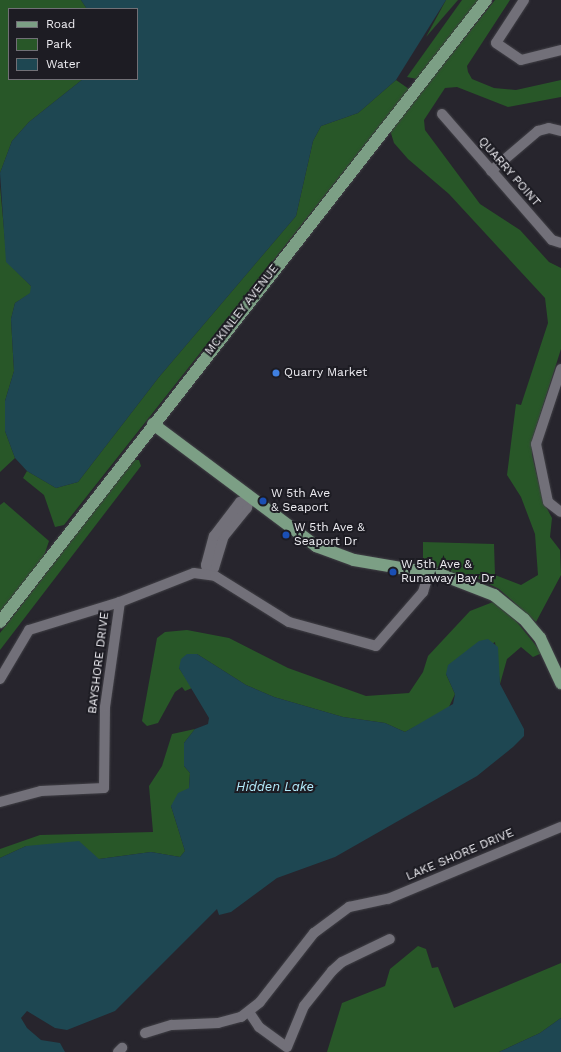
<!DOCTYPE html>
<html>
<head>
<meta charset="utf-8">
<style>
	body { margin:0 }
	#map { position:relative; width:561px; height:1052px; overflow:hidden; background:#27252d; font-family:"Work Sans",sans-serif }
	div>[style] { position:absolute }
	.green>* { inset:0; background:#285728 }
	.water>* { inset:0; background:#1e4752 }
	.roads { filter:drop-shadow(0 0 1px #414046) drop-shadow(0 0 1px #414046) }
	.minor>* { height:10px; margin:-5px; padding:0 5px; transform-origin:5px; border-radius:5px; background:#727079 }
	.major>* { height:12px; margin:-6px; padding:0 6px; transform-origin:6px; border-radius:6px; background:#7c9f85 }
	.dots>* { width:11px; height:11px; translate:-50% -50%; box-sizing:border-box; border:2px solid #1d1c23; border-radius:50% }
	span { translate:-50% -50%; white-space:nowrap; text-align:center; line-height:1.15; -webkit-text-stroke:4px #1d1c23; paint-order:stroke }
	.street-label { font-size:12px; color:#eeedf2 }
	.poi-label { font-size:12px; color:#eeedf2 }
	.left { translate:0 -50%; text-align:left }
	.water-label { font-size:13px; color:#b4ecfc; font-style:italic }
	.legend { position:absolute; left:8px; top:8px; width:130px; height:72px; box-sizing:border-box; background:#1d1c23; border:1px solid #717076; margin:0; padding:5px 7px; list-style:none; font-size:12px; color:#eeedf2 }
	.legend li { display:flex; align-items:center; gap:8px; height:20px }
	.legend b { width:20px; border:1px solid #717076 }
</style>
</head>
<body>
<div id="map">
	<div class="green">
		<i style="clip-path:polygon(0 0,81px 0,87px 9px,9px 9px,9px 79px,83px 79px,29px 122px,12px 141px,0 173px)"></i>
		<i style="clip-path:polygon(446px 0,458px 0,426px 37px)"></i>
		<i style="clip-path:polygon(462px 0,481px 0,417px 79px,407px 77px)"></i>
		<i style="clip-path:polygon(495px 0,510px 0,467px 66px,468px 72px,472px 79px,494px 88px,516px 90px,561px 80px,561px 97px,508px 107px,457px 87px,445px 88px,424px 120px,425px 130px,480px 204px,520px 230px,549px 262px,561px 268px,561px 349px,532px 440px,532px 455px,543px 501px,552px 518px,550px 537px,560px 550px,561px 575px,536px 622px,499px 589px,479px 579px,423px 566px,423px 542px,494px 544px,495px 575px,521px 585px,538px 575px,535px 534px,521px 497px,507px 475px,516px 404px,521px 405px,548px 323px,545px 298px,449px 194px,408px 159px,394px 143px,390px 130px)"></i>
		<i style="clip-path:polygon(396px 80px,409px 89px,64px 525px,55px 527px,44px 495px,23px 478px,27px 471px,56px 488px,78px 482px,159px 377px,296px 216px,313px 141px,321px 126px,358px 113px)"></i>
		<i style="clip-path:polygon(0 186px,7px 262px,31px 286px,31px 293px,15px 303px,11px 319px,14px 371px,5px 401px,5px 431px,15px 458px,0 472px)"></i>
		<i style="clip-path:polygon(133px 460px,139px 460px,141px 466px,0 650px,0 633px)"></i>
		<i style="clip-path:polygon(4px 502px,49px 541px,44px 556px,0 613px,0 505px)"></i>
		<i style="clip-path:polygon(493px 602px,516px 621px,542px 653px,533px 657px,521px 647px,507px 659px,500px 684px,495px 642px,446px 674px,455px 694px,448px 709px,405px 732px,385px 723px,343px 717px,274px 697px,246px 685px,197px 654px,179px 668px,192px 688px,185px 691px,182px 687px,175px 692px,158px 723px,147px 726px,142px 721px,157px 638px,165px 632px,187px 630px,229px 638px,288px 668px,366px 696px,409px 693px,423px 672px,428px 656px,470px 611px)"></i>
		<i style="clip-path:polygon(195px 729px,184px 743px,184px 766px,190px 773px,189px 789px,171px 806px,185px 851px,180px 857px,151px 852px,99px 859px,26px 846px,0 858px,0 849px,40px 835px,153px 832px,149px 786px,162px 766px,172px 734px)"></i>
		<i style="clip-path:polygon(418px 946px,426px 949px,432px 968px,438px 967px,454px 1008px,561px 963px,561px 1018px,540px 1033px,499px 1052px,327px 1052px,342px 1003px,385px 986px,390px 969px)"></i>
	</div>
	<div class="water">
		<i style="clip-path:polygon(81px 0,446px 0,396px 80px,358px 113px,321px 126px,313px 141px,296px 216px,159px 377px,78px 482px,56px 488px,27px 471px,15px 458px,5px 431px,5px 401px,14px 371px,11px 319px,15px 303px,30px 293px,31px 286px,6px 262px,0 173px,12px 141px,29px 122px,83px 79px,137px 79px,137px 9px,87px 9px)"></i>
		<i style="clip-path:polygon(488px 639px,498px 647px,500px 684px,524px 729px,524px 736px,513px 747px,477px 776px,335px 857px,277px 878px,231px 912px,219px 915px,217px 909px,115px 1011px,67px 1030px,55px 1028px,27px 1011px,21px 1018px,27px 1028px,41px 1040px,60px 1043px,65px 1052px,0 1052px,0 858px,26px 846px,79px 841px,99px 859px,151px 852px,180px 857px,185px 851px,171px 806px,178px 793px,189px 788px,190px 773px,184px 766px,184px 743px,195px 729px,208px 724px,209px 718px,179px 668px,181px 659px,187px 654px,197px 654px,246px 685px,274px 697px,343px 717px,385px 723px,405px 732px,453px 704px,455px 694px,446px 674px,448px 665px,479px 641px)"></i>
		<i style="clip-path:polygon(561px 1018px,561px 1052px,499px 1052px,540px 1033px)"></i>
	</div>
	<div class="roads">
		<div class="minor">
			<i style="left:524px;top:0;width:51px;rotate:123.1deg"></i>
			<i style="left:496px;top:43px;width:30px;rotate:34deg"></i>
			<i style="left:521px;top:60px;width:41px;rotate:-14deg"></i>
			<i style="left:442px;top:114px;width:167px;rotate:48.9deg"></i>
			<i style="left:552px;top:240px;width:9px;rotate:18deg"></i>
			<i style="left:491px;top:171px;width:62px;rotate:-40.4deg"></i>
			<i style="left:538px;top:131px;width:11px;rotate:-15deg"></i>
			<i style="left:549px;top:128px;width:12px;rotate:14deg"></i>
			<i style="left:561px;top:369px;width:79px;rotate:108.4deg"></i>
			<i style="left:536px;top:444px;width:59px;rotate:78.3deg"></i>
			<i style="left:548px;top:502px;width:16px;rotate:38deg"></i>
			<i style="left:209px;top:570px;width:5px;rotate:-22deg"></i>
			<i style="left:214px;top:568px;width:34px;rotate:-73deg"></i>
			<i style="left:224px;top:536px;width:36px;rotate:-51deg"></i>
			<i style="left:247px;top:508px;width:10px;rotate:-79deg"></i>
			<i style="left:208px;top:574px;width:9px;rotate:-103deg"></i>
			<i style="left:206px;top:565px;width:30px;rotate:-75deg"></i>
			<i style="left:214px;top:536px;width:43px;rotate:-52.6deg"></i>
			<i style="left:240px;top:502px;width:10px;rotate:-24deg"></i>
			<i style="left:0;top:679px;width:57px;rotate:-59.4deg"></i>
			<i style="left:29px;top:630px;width:95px;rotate:-17.1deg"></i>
			<i style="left:120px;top:602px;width:79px;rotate:-21.4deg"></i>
			<i style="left:194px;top:573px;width:21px;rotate:8deg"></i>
			<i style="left:215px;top:576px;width:87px;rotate:31.9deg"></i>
			<i style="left:289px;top:622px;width:90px;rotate:15.4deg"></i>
			<i style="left:376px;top:646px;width:72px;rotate:-49deg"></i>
			<i style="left:423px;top:592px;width:21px;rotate:-73deg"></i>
			<i style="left:0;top:802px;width:42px;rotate:-15deg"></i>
			<i style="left:41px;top:791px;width:63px;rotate:-2.7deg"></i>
			<i style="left:104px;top:788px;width:81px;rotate:-89.3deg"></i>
			<i style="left:105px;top:707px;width:106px;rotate:-81.9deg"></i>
			<i style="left:249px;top:1012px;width:18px;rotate:56deg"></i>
			<i style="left:259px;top:1027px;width:34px;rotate:36deg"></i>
			<i style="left:287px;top:1047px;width:44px;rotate:-67.5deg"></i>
			<i style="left:304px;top:1006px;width:45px;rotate:-51.3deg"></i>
			<i style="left:332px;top:971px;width:13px;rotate:-42deg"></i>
			<i style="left:342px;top:962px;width:53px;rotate:-25.6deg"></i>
			<i style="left:145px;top:1033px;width:28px;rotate:-17deg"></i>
			<i style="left:172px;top:1025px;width:46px;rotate:-2.5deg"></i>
			<i style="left:218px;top:1023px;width:24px;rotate:-15deg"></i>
			<i style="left:241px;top:1017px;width:24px;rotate:-38deg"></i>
			<i style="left:260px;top:1002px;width:88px;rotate:-52deg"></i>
			<i style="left:314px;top:933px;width:44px;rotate:-36.6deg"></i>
			<i style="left:349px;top:907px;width:40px;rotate:-12deg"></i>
			<i style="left:388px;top:899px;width:187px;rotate:-22.6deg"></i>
			<i style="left:118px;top:1052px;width:6px;rotate:-45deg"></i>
		</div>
		<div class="major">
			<i style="left:153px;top:424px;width:204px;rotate:36.8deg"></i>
			<i style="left:316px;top:546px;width:40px;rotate:20.2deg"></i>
			<i style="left:354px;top:560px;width:89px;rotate:9.7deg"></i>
			<i style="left:442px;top:575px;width:56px;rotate:21deg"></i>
			<i style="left:494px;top:595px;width:38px;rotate:39deg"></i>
			<i style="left:524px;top:619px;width:25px;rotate:50deg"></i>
			<i style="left:540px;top:638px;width:50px;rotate:65deg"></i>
			<i style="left:0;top:622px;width:789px;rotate:-52deg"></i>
		</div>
	</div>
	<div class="dots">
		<i style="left:276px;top:373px;background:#3f7fe0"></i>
		<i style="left:263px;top:501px;background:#1a4fb4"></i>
		<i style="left:286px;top:535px;background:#1a4fb4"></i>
		<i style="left:393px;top:572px;background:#1a4fb4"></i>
	</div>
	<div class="street-label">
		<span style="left:509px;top:172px;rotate:49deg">QUARRY POINT</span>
		<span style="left:242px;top:310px;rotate:-52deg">MCKINLEY AVENUE</span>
		<span style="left:99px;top:663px;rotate:-83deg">BAYSHORE DRIVE</span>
		<span style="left:460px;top:855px;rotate:-23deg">LAKE SHORE DRIVE</span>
	</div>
	<div class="poi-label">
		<span class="left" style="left:284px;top:373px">Quarry Market</span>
		<span class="left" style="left:271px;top:501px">W 5th Ave<br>&amp; Seaport</span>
		<span class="left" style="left:294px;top:535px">W 5th Ave &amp;<br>Seaport Dr</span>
		<span class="left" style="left:401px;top:572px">W 5th Ave &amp;<br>Runaway Bay Dr</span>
	</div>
	<div class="water-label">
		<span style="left:275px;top:787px">Hidden Lake</span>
	</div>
	<ul class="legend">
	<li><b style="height:5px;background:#7c9f85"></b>Road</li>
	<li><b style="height:11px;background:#285728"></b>Park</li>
	<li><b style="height:11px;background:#1e4752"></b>Water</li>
	</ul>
</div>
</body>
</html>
